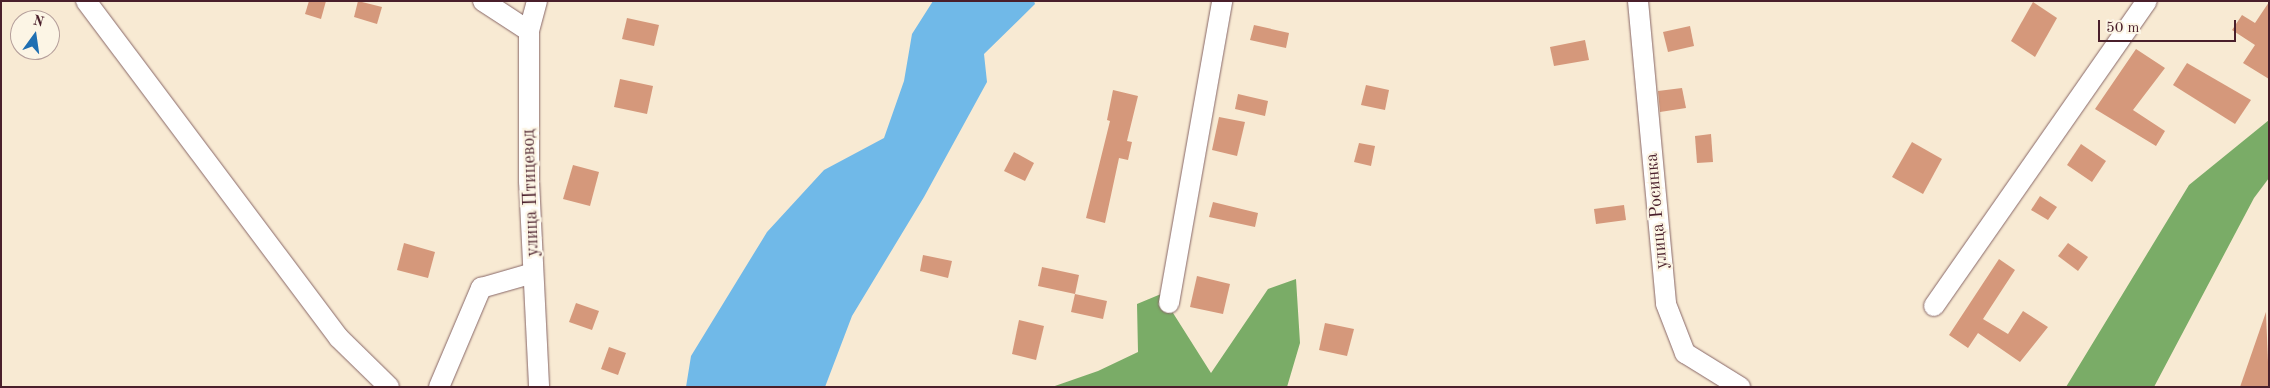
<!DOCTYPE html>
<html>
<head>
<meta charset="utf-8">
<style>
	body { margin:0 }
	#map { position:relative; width:2270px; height:388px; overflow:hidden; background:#f8ead3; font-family:"Old Standard TT",serif }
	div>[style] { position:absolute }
	.forest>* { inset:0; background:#7aac67 }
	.water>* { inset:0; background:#70b9e8 }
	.building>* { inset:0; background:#d5987b }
	.roads { filter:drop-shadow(0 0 1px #876666) drop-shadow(0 0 1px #876666) }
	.minor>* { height:20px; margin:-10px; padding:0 10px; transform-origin:10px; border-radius:10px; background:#fff }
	span { translate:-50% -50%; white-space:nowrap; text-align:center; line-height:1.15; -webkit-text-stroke:4.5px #fcf5e5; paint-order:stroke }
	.street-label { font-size:18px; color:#4a1f2b }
	.frame { position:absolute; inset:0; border:2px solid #4a1f2b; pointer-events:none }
	.north { position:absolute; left:10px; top:10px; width:50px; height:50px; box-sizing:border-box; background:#fcf5e5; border:1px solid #b59f9b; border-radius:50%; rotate:14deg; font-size:14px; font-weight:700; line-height:20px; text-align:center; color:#4a1f2b }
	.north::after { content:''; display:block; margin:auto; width:18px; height:22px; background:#1f6fb2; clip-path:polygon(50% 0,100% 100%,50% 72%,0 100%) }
	.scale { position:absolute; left:2098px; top:20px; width:138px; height:22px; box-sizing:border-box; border:2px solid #4a1f2b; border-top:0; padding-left:6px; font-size:15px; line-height:18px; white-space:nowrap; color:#4a1f2b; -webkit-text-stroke:4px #fcf5e5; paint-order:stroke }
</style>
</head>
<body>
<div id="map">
	<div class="forest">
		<i style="clip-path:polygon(2269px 120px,2269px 178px,2254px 198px,2154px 387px,2066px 387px,2189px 185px)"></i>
		<i style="clip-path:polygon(1296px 279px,1300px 343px,1287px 387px,1052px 387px,1098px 371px,1138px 352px,1137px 304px,1161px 294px,1211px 373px,1268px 289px)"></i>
	</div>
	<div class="water">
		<i style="clip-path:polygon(933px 1px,1034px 1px,1035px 4px,984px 54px,987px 82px,924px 197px,852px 316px,825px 387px,686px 387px,691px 356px,767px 232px,824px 170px,884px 138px,904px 81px,912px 34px)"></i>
	</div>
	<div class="building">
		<i style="clip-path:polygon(309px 1px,326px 1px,321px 19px,305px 14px)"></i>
		<i style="clip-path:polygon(358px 1px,382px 7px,377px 24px,354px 17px)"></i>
		<i style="clip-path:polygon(2033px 2px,2057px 18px,2035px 57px,2011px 41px)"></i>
		<i style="clip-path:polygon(2269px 2px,2269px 79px,2243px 63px,2255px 45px,2232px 30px,2242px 15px,2255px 23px)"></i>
		<i style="clip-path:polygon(627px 18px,659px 25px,654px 46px,622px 39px)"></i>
		<i style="clip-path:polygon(1254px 25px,1289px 33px,1286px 48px,1250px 40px)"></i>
		<i style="clip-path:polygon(1690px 26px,1694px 46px,1668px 52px,1663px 32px)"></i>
		<i style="clip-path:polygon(1585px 40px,1589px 60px,1554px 66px,1550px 47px)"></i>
		<i style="clip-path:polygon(2136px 49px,2165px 68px,2133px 110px,2165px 131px,2156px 146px,2095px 109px)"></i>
		<i style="clip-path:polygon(2187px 63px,2251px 100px,2235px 124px,2173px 85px)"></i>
		<i style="clip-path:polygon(620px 79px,653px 86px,647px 114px,614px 107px)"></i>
		<i style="clip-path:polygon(1366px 85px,1389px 90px,1385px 110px,1361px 105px)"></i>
		<i style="clip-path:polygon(1682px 88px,1686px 108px,1660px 112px,1658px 91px)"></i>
		<i style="clip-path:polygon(1113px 90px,1138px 96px,1127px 141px,1132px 142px,1128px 160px,1119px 158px,1105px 223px,1086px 218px,1110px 121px,1107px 120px)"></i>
		<i style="clip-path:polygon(1238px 94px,1268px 101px,1265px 116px,1235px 109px)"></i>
		<i style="clip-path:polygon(1219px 117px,1245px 122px,1237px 156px,1212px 150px)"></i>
		<i style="clip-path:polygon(1711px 134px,1713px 162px,1697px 163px,1695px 136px)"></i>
		<i style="clip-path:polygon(1912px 142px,1942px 159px,1923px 194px,1892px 177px)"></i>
		<i style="clip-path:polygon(1359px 143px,1375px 146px,1371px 166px,1354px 162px)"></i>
		<i style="clip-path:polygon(2081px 144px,2106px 161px,2092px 182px,2067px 165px)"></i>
		<i style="clip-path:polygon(1014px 152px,1034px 163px,1025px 181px,1004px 171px)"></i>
		<i style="clip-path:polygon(573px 165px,599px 172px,590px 206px,563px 199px)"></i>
		<i style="clip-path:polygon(2040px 196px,2057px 207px,2048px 220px,2031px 210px)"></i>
		<i style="clip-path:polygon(1213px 202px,1258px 213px,1255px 227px,1209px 217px)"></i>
		<i style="clip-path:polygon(1624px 205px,1626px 220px,1596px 224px,1594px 209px)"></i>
		<i style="clip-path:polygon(404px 243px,435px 252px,428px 278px,397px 270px)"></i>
		<i style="clip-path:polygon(2068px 243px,2088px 257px,2078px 271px,2058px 256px)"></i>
		<i style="clip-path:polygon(923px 255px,952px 261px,948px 278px,920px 271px)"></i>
		<i style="clip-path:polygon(1999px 259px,2015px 270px,1983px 319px,2008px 334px,2023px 311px,2048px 327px,2020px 362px,1978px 333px,1968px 348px,1949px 335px)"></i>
		<i style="clip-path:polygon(1042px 267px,1079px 275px,1075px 294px,1038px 286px)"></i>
		<i style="clip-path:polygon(1197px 276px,1230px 284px,1223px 314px,1190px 307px)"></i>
		<i style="clip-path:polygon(1075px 294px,1107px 301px,1103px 319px,1071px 312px)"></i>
		<i style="clip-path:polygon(576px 303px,599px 311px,592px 330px,569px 322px)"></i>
		<i style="clip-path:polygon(2266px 312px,2269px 387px,2240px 387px)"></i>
		<i style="clip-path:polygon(1019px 320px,1044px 326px,1036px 360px,1012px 354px)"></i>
		<i style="clip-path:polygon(1325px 323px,1354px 329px,1347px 356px,1319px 350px)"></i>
		<i style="clip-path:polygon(609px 347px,626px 353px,618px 375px,601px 369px)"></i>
	</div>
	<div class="roads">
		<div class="minor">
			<i style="left:86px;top:1px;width:421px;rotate:53.1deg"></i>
			<i style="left:339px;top:338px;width:70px;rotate:44.4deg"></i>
			<i style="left:483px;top:1px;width:55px;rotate:33.1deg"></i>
			<i style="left:537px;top:1px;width:31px;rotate:105deg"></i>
			<i style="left:529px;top:31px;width:150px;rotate:90deg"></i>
			<i style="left:529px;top:181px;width:206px;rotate:87.2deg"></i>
			<i style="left:1638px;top:1px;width:304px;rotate:84.7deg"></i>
			<i style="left:1666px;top:304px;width:53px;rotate:68.8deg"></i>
			<i style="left:1685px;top:353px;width:65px;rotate:31.7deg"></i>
			<i style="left:1169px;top:303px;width:307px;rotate:-80deg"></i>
			<i style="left:1934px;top:306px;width:372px;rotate:-55.1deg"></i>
			<i style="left:439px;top:387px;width:108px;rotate:-67deg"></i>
			<i style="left:481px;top:288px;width:54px;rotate:-16.1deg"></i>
		</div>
	</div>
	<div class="street-label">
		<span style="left:531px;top:193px;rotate:-92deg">улица Птицевод</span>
		<span style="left:1657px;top:211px;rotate:-95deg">улица Росинка</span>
	</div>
	<div class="frame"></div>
	<div class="north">N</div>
	<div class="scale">50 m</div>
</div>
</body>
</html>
